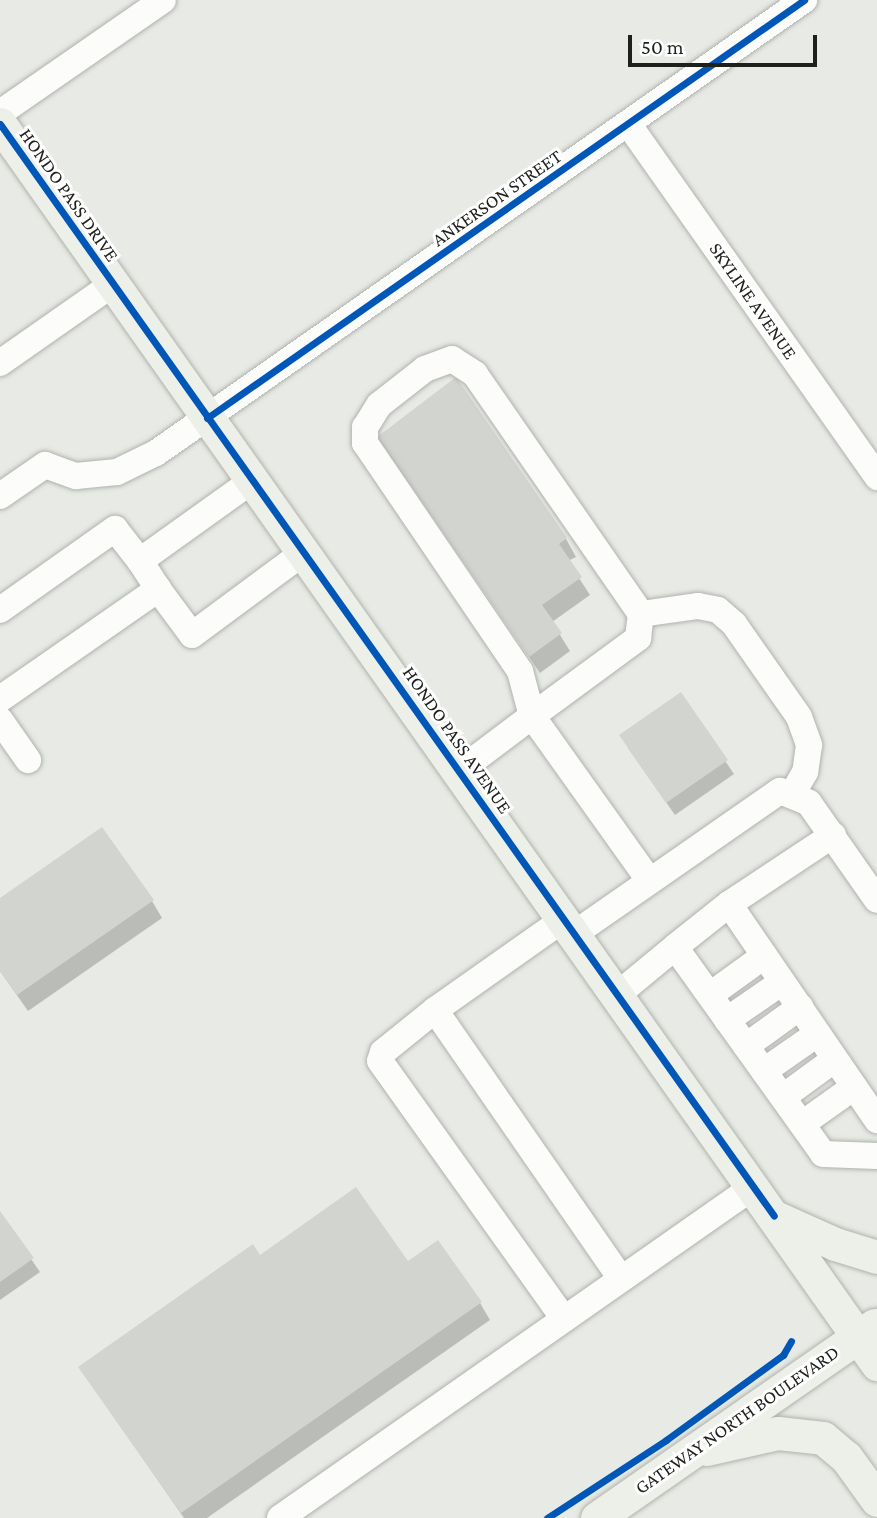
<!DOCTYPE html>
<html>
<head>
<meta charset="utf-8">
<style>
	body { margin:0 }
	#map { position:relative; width:877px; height:1518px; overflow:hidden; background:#e8ebe5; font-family:"Crimson Pro",serif }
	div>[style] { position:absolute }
	.shadow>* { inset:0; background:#0003 }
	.building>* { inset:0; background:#d2d4d0 }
	.roads { filter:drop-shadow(0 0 2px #b0b2ae) drop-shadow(0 0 2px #b0b2ae) }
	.minor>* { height:26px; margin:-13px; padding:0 13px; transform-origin:13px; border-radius:13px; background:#fcfcfb }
	.major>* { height:33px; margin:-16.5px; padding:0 16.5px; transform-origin:16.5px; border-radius:16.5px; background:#edf0e8 }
	.cycleway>* { height:7px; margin:-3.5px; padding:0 3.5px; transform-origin:3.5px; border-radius:3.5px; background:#0057b8 }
	span { translate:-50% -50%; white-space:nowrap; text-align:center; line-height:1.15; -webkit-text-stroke:6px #fff; paint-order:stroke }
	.street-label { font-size:19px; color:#1e201c }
	.scale { position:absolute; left:628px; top:35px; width:189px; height:32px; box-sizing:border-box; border:4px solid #1e201c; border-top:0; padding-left:9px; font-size:21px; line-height:24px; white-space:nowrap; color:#1e201c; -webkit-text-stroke:5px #fff; paint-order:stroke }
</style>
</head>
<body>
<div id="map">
	<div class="shadow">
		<i style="clip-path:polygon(455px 380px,566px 539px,576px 557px,568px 561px,590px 595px,552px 622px,570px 651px,540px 673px,379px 437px)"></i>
		<i style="clip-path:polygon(680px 694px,734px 774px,675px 815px,628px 748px)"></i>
		<i style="clip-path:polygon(0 900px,152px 901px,162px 918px,28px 1011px,0 971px)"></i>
		<i style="clip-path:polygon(0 1214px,40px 1272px,0 1300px)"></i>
		<i style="clip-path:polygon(260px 1257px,408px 1263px,480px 1303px,490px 1320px,207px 1518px,184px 1518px,91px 1384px)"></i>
	</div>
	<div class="building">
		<i style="clip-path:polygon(456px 377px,567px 538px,559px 544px,582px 577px,542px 605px,562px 633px,529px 657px,377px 437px)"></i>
		<i style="clip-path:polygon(681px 692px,728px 760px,666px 803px,619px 735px)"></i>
		<i style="clip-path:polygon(102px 827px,154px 900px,17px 995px,0 971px,0 898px)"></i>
		<i style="clip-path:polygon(356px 1187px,408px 1261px,438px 1240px,482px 1302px,181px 1513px,78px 1367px,253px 1244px,260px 1255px)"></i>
		<i style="clip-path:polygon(0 1211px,34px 1258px,0 1282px)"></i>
	</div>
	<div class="roads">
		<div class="minor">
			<i style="left:0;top:113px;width:198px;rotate:-34.7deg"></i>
			<i style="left:629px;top:125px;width:431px;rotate:54.8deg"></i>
			<i style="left:0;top:363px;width:138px;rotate:-35deg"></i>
			<i style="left:253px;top:480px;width:139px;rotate:144.4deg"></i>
			<i style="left:140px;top:561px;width:33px;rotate:57deg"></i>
			<i style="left:158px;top:589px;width:57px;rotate:53.5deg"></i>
			<i style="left:192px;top:635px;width:139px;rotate:-36.5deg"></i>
			<i style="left:0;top:496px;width:55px;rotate:-34.6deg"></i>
			<i style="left:45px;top:465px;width:33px;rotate:20deg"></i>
			<i style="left:76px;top:476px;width:41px;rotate:-5.6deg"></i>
			<i style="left:117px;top:472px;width:43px;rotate:-26deg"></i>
			<i style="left:156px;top:453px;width:791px;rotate:-34.96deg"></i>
			<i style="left:0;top:610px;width:141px;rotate:-35.2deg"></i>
			<i style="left:115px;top:529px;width:41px;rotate:52deg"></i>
			<i style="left:641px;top:614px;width:58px;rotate:-8deg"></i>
			<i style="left:698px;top:606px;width:20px;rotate:11deg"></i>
			<i style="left:718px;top:610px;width:21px;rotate:41deg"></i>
			<i style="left:734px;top:624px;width:113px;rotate:55deg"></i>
			<i style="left:799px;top:717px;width:30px;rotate:70deg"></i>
			<i style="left:809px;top:745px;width:27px;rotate:98deg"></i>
			<i style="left:805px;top:772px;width:24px;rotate:120deg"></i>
			<i style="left:0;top:699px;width:193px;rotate:-34.8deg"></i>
			<i style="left:0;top:720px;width:49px;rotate:55deg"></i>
			<i style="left:459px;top:771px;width:91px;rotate:-37deg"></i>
			<i style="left:532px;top:716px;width:132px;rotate:-36.3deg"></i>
			<i style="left:638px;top:638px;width:24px;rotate:-83deg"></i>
			<i style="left:641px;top:614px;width:292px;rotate:-124.7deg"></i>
			<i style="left:475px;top:374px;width:27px;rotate:-147deg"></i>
			<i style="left:452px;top:359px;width:29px;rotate:160deg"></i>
			<i style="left:425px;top:369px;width:58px;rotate:142deg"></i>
			<i style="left:379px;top:405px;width:26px;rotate:122deg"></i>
			<i style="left:365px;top:427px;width:16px;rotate:90deg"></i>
			<i style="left:365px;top:443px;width:276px;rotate:55.8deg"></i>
			<i style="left:520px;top:671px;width:47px;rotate:75.1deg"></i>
			<i style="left:532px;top:716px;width:201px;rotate:54.5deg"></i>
			<i style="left:833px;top:835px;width:125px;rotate:146.4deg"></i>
			<i style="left:729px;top:904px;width:69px;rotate:141.5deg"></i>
			<i style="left:675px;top:947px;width:254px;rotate:54.4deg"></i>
			<i style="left:823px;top:1154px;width:54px;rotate:2.1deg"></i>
			<i style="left:729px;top:904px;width:262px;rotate:55.6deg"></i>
			<i style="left:564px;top:919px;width:158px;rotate:144.8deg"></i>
			<i style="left:435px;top:1010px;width:67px;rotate:141.1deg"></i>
			<i style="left:383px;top:1052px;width:9px;rotate:108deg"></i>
			<i style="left:380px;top:1061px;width:317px;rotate:54.5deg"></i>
			<i style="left:574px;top:934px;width:251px;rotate:-34.8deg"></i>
			<i style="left:780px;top:791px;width:31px;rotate:22deg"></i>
			<i style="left:809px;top:803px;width:118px;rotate:55deg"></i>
			<i style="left:617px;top:995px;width:75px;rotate:-39.6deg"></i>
			<i style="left:710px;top:995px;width:67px;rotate:-35.8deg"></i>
			<i style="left:435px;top:1010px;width:327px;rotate:55.3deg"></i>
			<i style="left:727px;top:1020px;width:67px;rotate:-34.6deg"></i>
			<i style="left:746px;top:1046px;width:67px;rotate:-35.8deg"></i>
			<i style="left:764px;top:1071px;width:65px;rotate:-34.9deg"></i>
			<i style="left:783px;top:1097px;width:64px;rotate:-36.2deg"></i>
			<i style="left:802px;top:1124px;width:64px;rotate:-35.4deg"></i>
			<i style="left:280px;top:1518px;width:577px;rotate:-34.98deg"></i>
		</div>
		<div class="major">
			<i style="left:0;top:124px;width:1519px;rotate:54.73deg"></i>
			<i style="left:775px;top:1217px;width:66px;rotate:24.2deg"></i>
			<i style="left:835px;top:1244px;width:44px;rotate:17.2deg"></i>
			<i style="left:707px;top:1449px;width:73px;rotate:-12.7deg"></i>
			<i style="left:778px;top:1433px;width:45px;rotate:6.3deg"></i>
			<i style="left:823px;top:1438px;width:30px;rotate:40deg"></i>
			<i style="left:846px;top:1457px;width:53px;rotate:54.2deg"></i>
			<i style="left:597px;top:1518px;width:338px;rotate:-34.8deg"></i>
		</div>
	</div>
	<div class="cycleway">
		<i style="left:0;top:124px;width:1338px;rotate:54.67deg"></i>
		<i style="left:207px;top:418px;width:729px;rotate:-35deg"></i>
		<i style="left:547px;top:1518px;width:142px;rotate:-33.2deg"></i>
		<i style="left:666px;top:1440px;width:145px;rotate:-36deg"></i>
		<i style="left:783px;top:1355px;width:16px;rotate:-60deg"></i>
	</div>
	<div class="street-label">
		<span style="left:69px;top:195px;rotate:55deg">HONDO PASS DRIVE</span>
		<span style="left:497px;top:198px;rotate:-35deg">ANKERSON STREET</span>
		<span style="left:753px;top:301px;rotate:55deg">SKYLINE AVENUE</span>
		<span style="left:457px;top:740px;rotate:55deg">HONDO PASS AVENUE</span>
		<span style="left:737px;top:1420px;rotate:-35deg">GATEWAY NORTH BOULEVARD</span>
	</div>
	<div class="scale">50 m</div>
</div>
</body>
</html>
